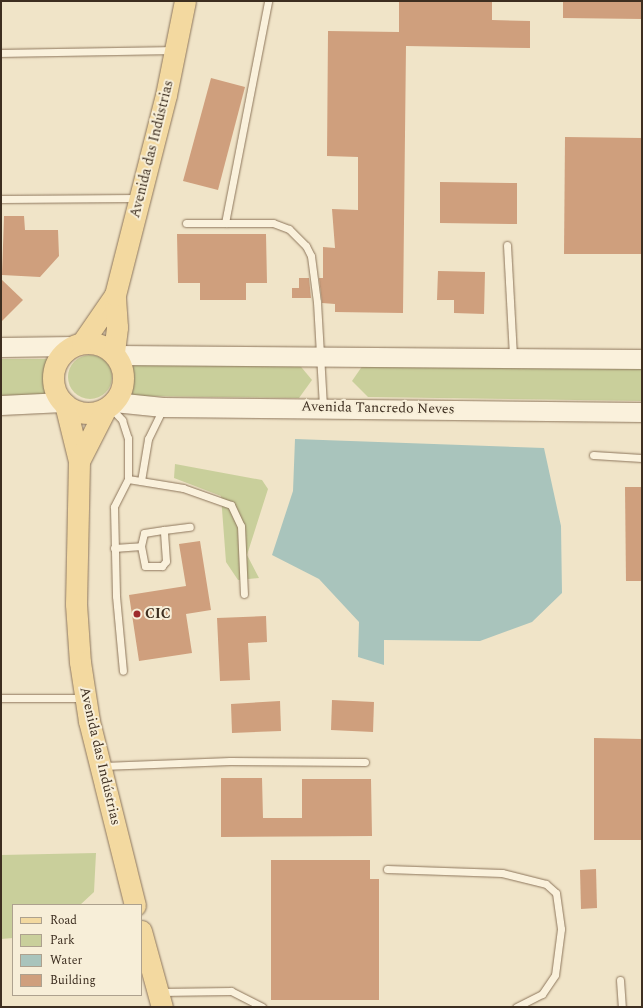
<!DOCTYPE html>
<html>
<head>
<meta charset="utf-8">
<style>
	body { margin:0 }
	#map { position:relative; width:643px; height:1008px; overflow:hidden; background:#f0e4c8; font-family:Spectral,serif }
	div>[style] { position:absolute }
	.green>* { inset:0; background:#c9cf9b }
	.round { border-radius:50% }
	.water>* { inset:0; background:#a9c4bc }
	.building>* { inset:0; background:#cf9f7d }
	.roads { filter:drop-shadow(0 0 1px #8d765c) drop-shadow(0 0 1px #8d765c) }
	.lane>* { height:7px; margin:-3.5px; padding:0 3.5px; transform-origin:3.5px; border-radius:3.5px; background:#faf1dc }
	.secondary>* { height:19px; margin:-9.5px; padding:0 9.5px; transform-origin:9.5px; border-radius:9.5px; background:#faf1dc }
	.primary>* { height:21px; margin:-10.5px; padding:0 10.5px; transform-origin:10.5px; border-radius:10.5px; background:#f3d9a0 }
	.primary>.ring { margin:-10.5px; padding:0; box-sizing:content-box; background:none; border:21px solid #f3d9a0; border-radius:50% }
	.dots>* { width:11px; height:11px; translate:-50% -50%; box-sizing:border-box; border:2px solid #f7eed8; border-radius:50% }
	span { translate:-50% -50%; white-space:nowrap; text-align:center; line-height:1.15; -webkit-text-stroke:4px #f7eed8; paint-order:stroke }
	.street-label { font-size:14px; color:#3d2e20 }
	.poi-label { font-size:14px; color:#3d2e20; font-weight:700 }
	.left { translate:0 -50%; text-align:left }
	.frame { position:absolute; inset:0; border:2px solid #3d2e20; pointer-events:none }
	.legend { position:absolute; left:12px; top:904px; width:130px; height:92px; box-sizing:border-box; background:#f7eed8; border:1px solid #ada18e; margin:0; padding:5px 7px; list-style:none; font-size:12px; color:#3d2e20 }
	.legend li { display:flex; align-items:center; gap:8px; height:20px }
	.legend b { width:20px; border:1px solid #ada18e }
</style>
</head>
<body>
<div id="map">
	<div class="green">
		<i class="round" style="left:68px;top:355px;width:44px;height:44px"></i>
		<i style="clip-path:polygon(1px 359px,48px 359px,48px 398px,1px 398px)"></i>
		<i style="clip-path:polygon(131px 360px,297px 362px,312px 380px,299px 398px,132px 396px)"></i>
		<i style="clip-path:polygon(363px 365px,642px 367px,642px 401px,368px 397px,352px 381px)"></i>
		<i style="clip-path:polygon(175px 464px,262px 480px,268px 489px,247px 555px,259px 578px,238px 580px,226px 562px,221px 496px,174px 478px)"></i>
		<i style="clip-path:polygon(96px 853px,94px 892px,80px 905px,13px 905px,13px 938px,1px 939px,1px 855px)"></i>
	</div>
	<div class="water">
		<i style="clip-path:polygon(295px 439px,544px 448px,561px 526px,562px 593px,532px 622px,480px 641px,384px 640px,384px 665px,358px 657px,359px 622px,319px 579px,272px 555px,293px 491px)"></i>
	</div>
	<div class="building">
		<i style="clip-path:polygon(399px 1px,492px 1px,492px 20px,530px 21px,530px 48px,406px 46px,403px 313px,335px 312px,335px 304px,322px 303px,319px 278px,323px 278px,323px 247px,335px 248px,332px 209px,358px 210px,358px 157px,327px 156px,328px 31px,399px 32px)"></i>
		<i style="clip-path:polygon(563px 1px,642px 1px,642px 19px,563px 18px)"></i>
		<i style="clip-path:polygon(211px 78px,245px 87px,218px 190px,183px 181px)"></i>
		<i style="clip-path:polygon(565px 137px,642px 138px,642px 254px,564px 254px)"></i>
		<i style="clip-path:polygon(440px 182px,517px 183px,517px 224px,440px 223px)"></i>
		<i style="clip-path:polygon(4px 216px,24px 216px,25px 230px,58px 230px,59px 256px,40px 277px,2px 275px)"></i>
		<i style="clip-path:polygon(177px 234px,266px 234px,267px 283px,246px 283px,246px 300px,200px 300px,200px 283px,178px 283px)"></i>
		<i style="clip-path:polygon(438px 271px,485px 272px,484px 314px,454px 313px,454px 300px,437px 300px)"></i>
		<i style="clip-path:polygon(299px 278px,309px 278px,311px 298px,292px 298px,292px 288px,299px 288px)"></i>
		<i style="clip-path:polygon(1px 279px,23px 300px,1px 322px)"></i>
		<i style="clip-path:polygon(625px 487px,642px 487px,642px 581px,626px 581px)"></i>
		<i style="clip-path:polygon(200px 541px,211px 610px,186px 614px,192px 653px,139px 661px,129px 595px,186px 586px,179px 544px)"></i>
		<i style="clip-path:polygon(266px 616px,267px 642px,248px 643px,250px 680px,220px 681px,217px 618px)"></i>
		<i style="clip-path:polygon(332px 700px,374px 702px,373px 732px,331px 730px)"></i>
		<i style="clip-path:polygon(280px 701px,281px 731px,232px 733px,231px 704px)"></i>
		<i style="clip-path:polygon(594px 738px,642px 739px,642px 840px,594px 840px)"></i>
		<i style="clip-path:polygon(221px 778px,262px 778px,263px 818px,302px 818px,302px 779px,371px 779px,372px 836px,221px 837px)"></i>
		<i style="clip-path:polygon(271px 860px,370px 860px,370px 879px,379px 879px,379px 1000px,271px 1000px)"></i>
		<i style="clip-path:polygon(596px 869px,597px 908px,581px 909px,580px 870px)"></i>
	</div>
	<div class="roads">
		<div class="lane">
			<i style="left:1px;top:53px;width:172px;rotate:-1deg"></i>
			<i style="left:1px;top:199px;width:136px;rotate:-0.4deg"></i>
			<i style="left:186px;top:223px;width:87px"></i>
			<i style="left:273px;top:223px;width:17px;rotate:21deg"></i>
			<i style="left:289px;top:229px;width:24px;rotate:45deg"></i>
			<i style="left:306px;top:246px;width:11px;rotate:63deg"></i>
			<i style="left:311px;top:256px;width:46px;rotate:82.6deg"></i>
			<i style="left:317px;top:302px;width:105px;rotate:86.7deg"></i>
			<i style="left:225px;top:223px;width:226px;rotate:-79deg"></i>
			<i style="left:507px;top:245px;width:112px;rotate:86.9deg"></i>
			<i style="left:110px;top:407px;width:18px;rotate:47deg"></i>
			<i style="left:122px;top:420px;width:19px;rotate:72deg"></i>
			<i style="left:128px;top:438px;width:41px;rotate:90deg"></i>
			<i style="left:128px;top:479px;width:31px;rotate:117deg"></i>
			<i style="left:114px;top:507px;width:89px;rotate:88.7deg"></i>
			<i style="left:116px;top:596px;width:75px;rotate:84.7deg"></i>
			<i style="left:593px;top:455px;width:49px;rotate:3.5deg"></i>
			<i style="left:128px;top:479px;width:56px;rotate:9.3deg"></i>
			<i style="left:183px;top:488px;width:51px;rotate:19.5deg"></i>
			<i style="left:231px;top:505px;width:23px;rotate:65deg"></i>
			<i style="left:241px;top:526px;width:68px;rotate:87.5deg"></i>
			<i style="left:141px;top:481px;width:43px;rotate:-80.5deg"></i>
			<i style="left:148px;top:439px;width:34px;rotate:-64deg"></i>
			<i style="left:141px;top:546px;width:13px;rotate:-77deg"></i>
			<i style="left:144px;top:533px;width:20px;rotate:-9deg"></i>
			<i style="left:114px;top:548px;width:27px;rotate:-4deg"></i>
			<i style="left:141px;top:546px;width:20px;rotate:79deg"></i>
			<i style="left:145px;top:566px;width:17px"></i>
			<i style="left:162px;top:566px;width:6px;rotate:-51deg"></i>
			<i style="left:166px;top:561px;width:31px;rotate:-94deg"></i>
			<i style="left:164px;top:530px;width:26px;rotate:-7deg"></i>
			<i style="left:1px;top:698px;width:82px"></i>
			<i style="left:103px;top:766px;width:127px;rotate:-2.3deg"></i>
			<i style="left:230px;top:761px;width:135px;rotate:0.4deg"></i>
			<i style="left:387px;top:869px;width:115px;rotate:2deg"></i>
			<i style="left:502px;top:873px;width:45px;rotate:14deg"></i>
			<i style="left:546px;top:884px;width:13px;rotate:42deg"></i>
			<i style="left:556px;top:893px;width:36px;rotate:82deg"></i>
			<i style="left:561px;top:929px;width:46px;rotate:97.4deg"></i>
			<i style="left:555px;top:975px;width:23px;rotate:124deg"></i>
			<i style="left:542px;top:994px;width:29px;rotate:153deg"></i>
			<i style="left:620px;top:980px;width:27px;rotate:86deg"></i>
			<i style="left:160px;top:992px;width:71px;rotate:-0.8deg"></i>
			<i style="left:231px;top:991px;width:35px;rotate:27deg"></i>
		</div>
		<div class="secondary">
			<i style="left:1px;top:347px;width:72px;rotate:-0.8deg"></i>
			<i style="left:117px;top:355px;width:525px;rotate:0.44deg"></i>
			<i style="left:114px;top:402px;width:49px;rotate:5.8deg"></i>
			<i style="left:163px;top:407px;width:479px;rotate:0.6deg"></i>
			<i style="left:1px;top:405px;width:62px;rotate:-2.8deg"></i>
		</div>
		<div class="primary">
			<i class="ring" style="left:53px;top:343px;width:49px;height:49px"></i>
			<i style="left:82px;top:343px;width:58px;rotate:-55.5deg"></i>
			<i style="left:114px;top:352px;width:25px;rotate:-83deg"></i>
			<i style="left:117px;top:327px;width:32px;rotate:-94deg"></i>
			<i style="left:115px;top:295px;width:206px;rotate:-75.7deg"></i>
			<i style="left:166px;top:95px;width:96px;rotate:-78.6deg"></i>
			<i style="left:65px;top:404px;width:59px;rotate:76.2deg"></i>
			<i style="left:79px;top:461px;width:143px;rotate:91.2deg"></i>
			<i style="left:76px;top:604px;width:58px;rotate:86.1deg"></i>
			<i style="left:80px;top:662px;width:60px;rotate:81.3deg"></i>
			<i style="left:89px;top:721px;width:190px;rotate:76deg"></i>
			<i style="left:79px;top:461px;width:59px;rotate:-63deg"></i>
			<i style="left:141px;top:931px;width:79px;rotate:74.6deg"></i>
		</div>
	</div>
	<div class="dots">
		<i style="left:137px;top:614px;background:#9e2a2b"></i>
	</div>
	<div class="street-label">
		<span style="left:152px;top:149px;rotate:-76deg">Avenida das Indústrias</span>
		<span style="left:378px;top:408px;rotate:1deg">Avenida Tancredo Neves</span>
		<span style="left:100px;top:756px;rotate:77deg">Avenida das Indústrias</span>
	</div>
	<div class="poi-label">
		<span class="left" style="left:145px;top:614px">CIC</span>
	</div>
	<div class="frame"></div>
	<ul class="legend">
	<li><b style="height:5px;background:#f3d9a0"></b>Road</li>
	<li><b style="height:11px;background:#c9cf9b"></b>Park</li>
	<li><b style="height:11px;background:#a9c4bc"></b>Water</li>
	<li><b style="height:11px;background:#cf9f7d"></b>Building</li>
	</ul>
</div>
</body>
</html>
